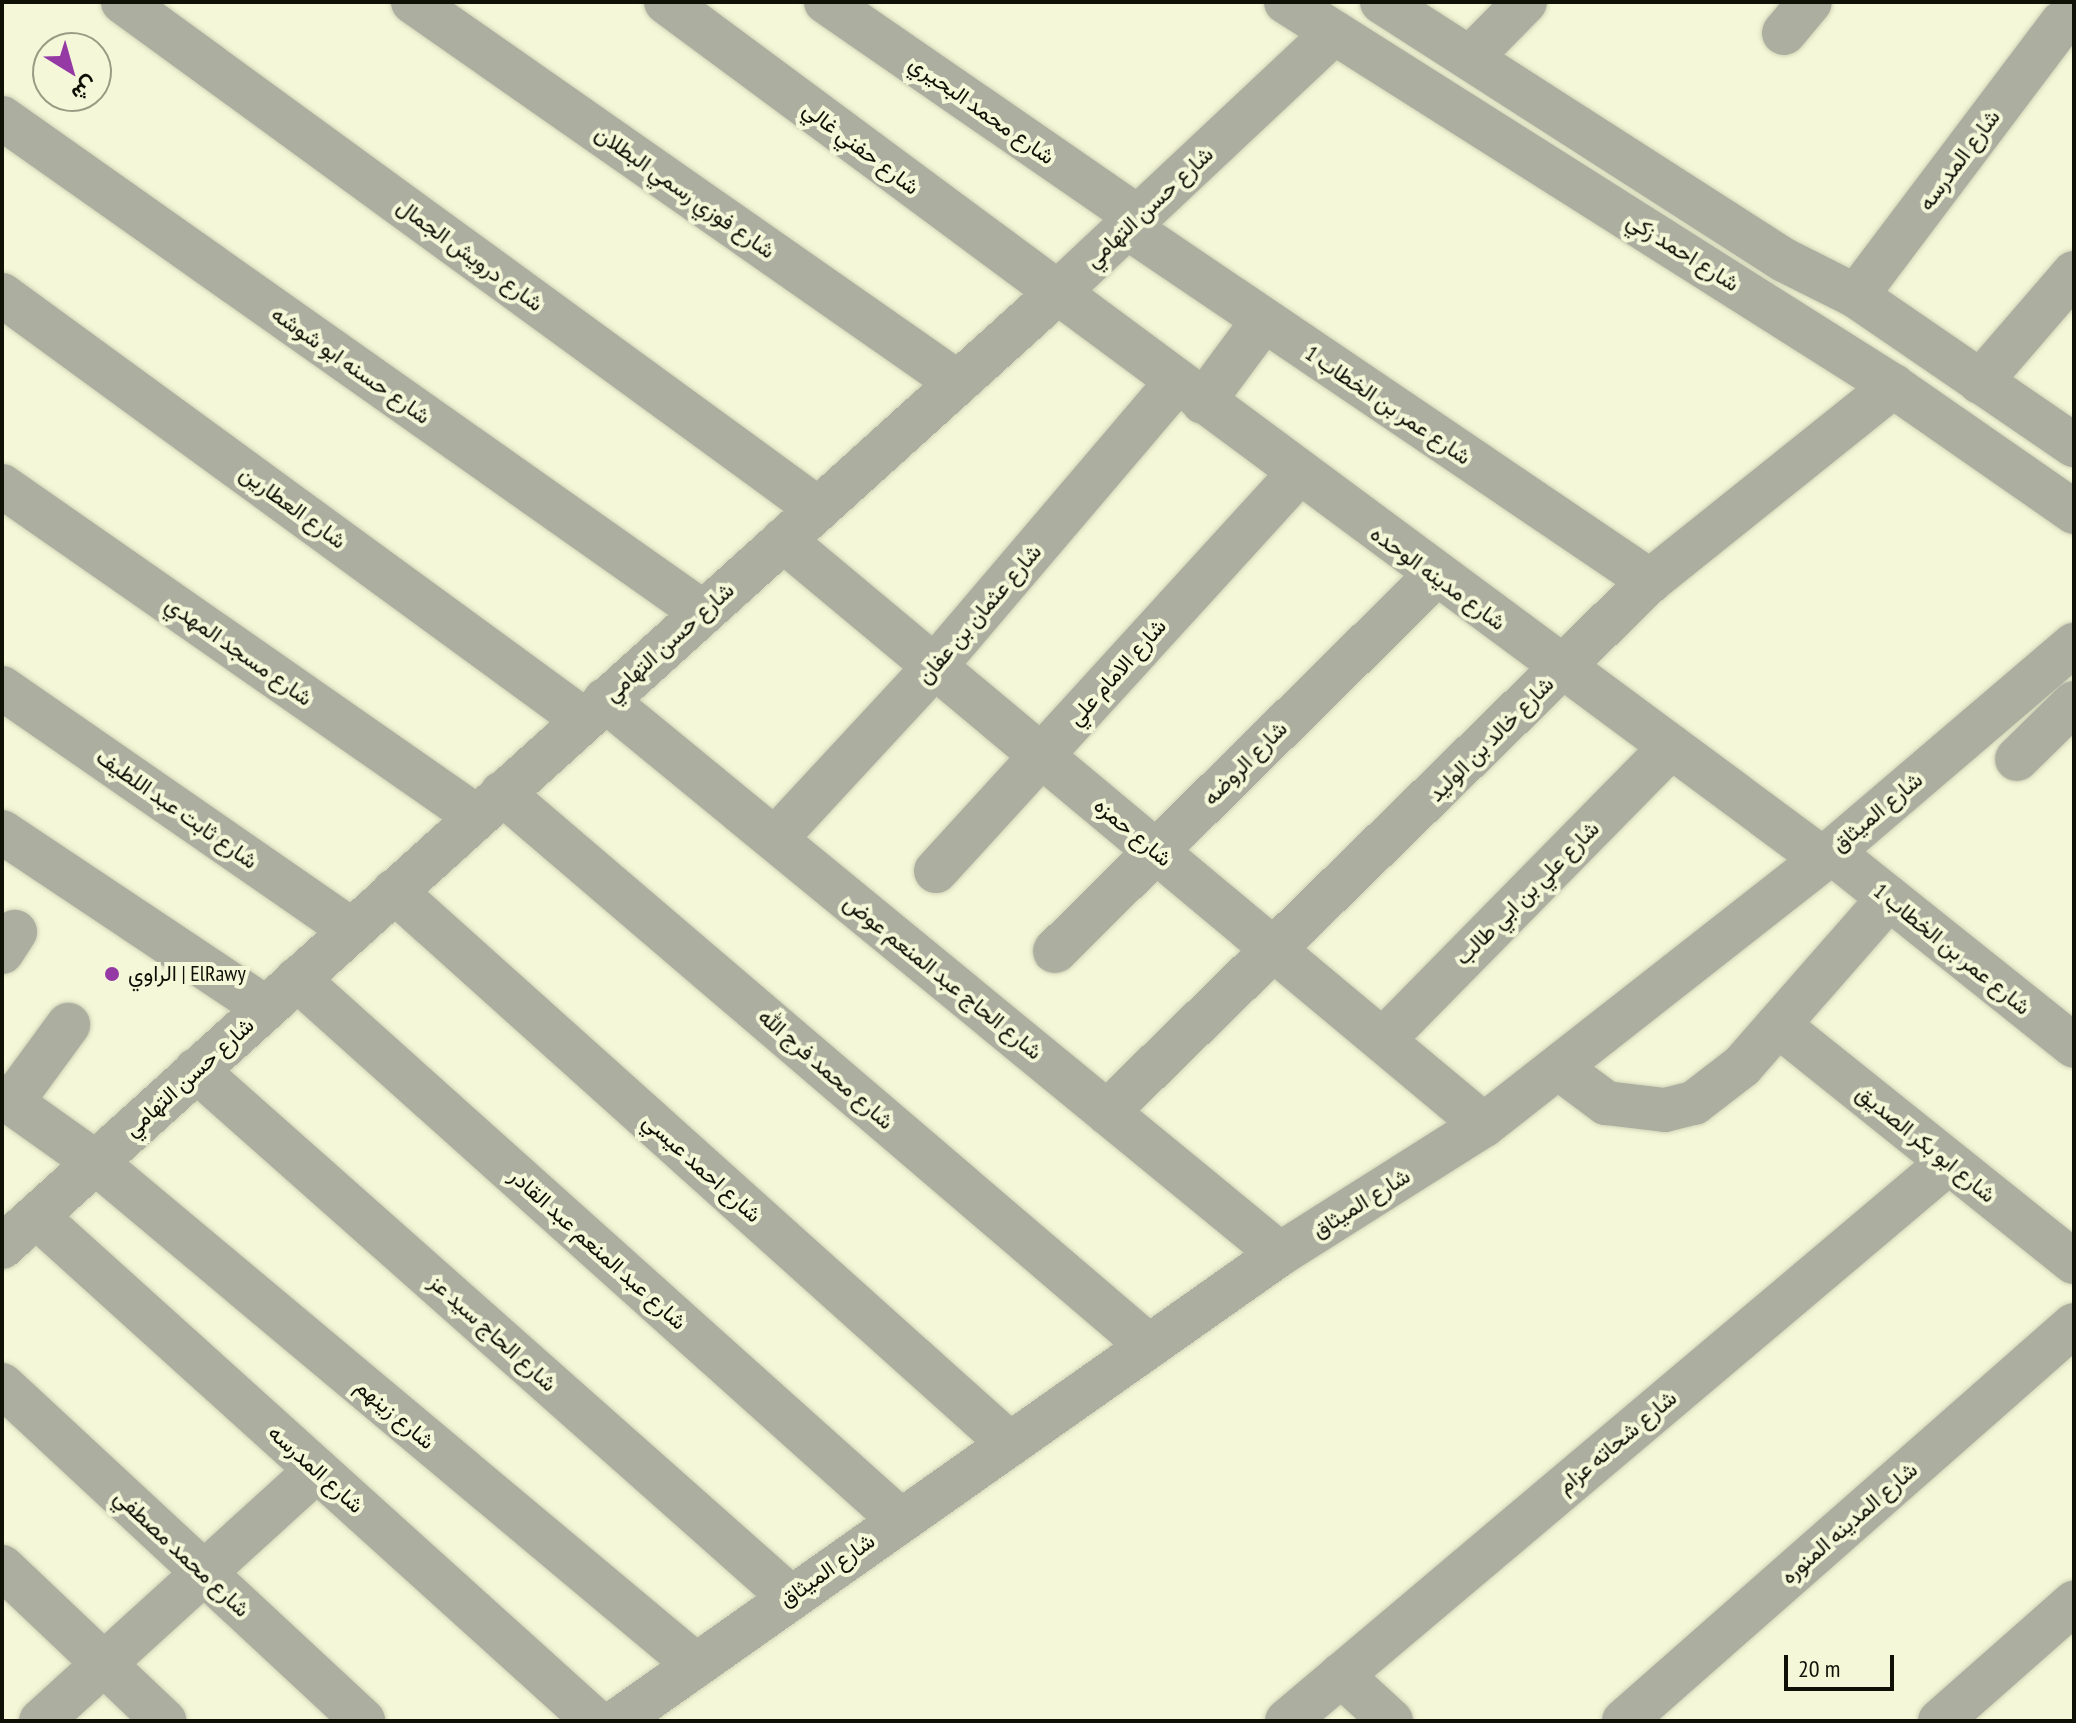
<!DOCTYPE html>
<html>
<head>
<meta charset="utf-8">
<style>
	body { margin:0 }
	#map { position:relative; width:2076px; height:1723px; overflow:hidden; background:#f5f8d8; font-family:"PT Sans Narrow",Vazirmatn,sans-serif }
	div>[style] { position:absolute }
	.roads { filter:drop-shadow(0 0 2px #d0d3b6) drop-shadow(0 0 2px #d0d3b6) }
	.minor>* { height:44px; margin:-22px; padding:0 22px; transform-origin:22px; border-radius:22px; background:#acaea0 }
	.dots>* { width:22px; height:22px; translate:-50% -50%; box-sizing:border-box; border:4px solid #f5f8d8; border-radius:50% }
	span { translate:-50% -50%; white-space:nowrap; text-align:center; line-height:1.15; -webkit-text-stroke:8px #f5f8d8; paint-order:stroke }
	.street-label { font-size:22px; color:#0f1006 }
	.poi-label { font-size:22px; color:#0f1006 }
	.left { translate:0 -50%; text-align:left }
	.frame { position:absolute; inset:0; border:4px solid #0f1006; pointer-events:none }
	.north { position:absolute; left:32px; top:32px; width:80px; height:80px; box-sizing:border-box; background:#f5f8d8; border:2px solid #999b84; border-radius:50%; rotate:143deg; font-size:22px; font-weight:700; line-height:32px; text-align:center; color:#0f1006 }
	.north::after { content:''; display:block; margin:auto; width:28px; height:36px; background:#953aa5; clip-path:polygon(50% 0,100% 100%,50% 72%,0 100%) }
	.scale { position:absolute; left:1784px; top:1655px; width:110px; height:36px; box-sizing:border-box; border:4px solid #0f1006; border-top:0; padding-left:10px; font-size:24px; line-height:28px; white-space:nowrap; color:#0f1006; -webkit-text-stroke:6px #f5f8d8; paint-order:stroke }
</style>
</head>
<body>
<div id="map">
	<div class="roads">
		<div class="minor">
			<i style="left:123px;top:2px;width:859px;rotate:36.1deg"></i>
			<i style="left:413px;top:2px;width:664px;rotate:34.94deg"></i>
			<i style="left:666px;top:2px;width:1440px;rotate:36.53deg"></i>
			<i style="left:826px;top:2px;width:380px;rotate:34.6deg"></i>
			<i style="left:1286px;top:2px;width:718px;rotate:32.32deg"></i>
			<i style="left:1893px;top:386px;width:221px;rotate:34.8deg"></i>
			<i style="left:1382px;top:2px;width:478px;rotate:32.7deg"></i>
			<i style="left:1784px;top:260px;width:80px;rotate:26.6deg"></i>
			<i style="left:1856px;top:296px;width:264px;rotate:34.4deg"></i>
			<i style="left:1784px;top:33px;width:40px;rotate:-50deg"></i>
			<i style="left:1471px;top:57px;width:77px;rotate:-45.5deg"></i>
			<i style="left:2px;top:118px;width:855px;rotate:35.2deg"></i>
			<i style="left:1127px;top:227px;width:632px;rotate:34.09deg"></i>
			<i style="left:2px;top:295px;width:721px;rotate:36.14deg"></i>
			<i style="left:1856px;top:296px;width:342px;rotate:-53deg"></i>
			<i style="left:1980px;top:382px;width:144px;rotate:-49.2deg"></i>
			<i style="left:1203px;top:402px;width:101px;rotate:-53.5deg"></i>
			<i style="left:2px;top:486px;width:579px;rotate:34.87deg"></i>
			<i style="left:783px;top:540px;width:913px;rotate:39.85deg"></i>
			<i style="left:2px;top:688px;width:426px;rotate:34.7deg"></i>
			<i style="left:605px;top:700px;width:873px;rotate:39.38deg"></i>
			<i style="left:2017px;top:759px;width:80px;rotate:-44.5deg"></i>
			<i style="left:502px;top:793px;width:851px;rotate:40.52deg"></i>
			<i style="left:2px;top:832px;width:317px;rotate:33.7deg"></i>
			<i style="left:775px;top:839px;width:236px;rotate:-47.2deg"></i>
			<i style="left:935px;top:666px;width:372px;rotate:-49.6deg"></i>
			<i style="left:1830px;top:851px;width:312px;rotate:38.6deg"></i>
			<i style="left:936px;top:871px;width:539px;rotate:-47.63deg"></i>
			<i style="left:394px;top:891px;width:828px;rotate:41.92deg"></i>
			<i style="left:1055px;top:951px;width:534px;rotate:-44.62deg"></i>
			<i style="left:2px;top:952px;width:24px;rotate:-57deg"></i>
			<i style="left:297px;top:979px;width:809px;rotate:41.89deg"></i>
			<i style="left:1778px;top:1025px;width:379px;rotate:38.7deg"></i>
			<i style="left:1383px;top:1040px;width:411px;rotate:-45.5deg"></i>
			<i style="left:1559px;top:1068px;width:59px;rotate:36.7deg"></i>
			<i style="left:1606px;top:1103px;width:59px;rotate:6.8deg"></i>
			<i style="left:1665px;top:1110px;width:30px;rotate:-14deg"></i>
			<i style="left:1694px;top:1103px;width:61px;rotate:-37.6deg"></i>
			<i style="left:1742px;top:1066px;width:223px;rotate:-48.8deg"></i>
			<i style="left:196px;top:1070px;width:793px;rotate:41.57deg"></i>
			<i style="left:2px;top:1096px;width:114px;rotate:35.4deg"></i>
			<i style="left:95px;top:1162px;width:784px;rotate:39.93deg"></i>
			<i style="left:11px;top:1103px;width:97px;rotate:-53.8deg"></i>
			<i style="left:1107px;top:1112px;width:759px;rotate:-44.36deg"></i>
			<i style="left:1650px;top:581px;width:312px;rotate:-38.7deg"></i>
			<i style="left:37px;top:1217px;width:752px;rotate:42.09deg"></i>
			<i style="left:2px;top:1247px;width:1422px;rotate:-42.12deg"></i>
			<i style="left:1057px;top:293px;width:380px;rotate:-43.2deg"></i>
			<i style="left:2px;top:1385px;width:493px;rotate:42.9deg"></i>
			<i style="left:2px;top:1567px;width:224px;rotate:43.5deg"></i>
			<i style="left:1341px;top:1675px;width:68px;rotate:42.6deg"></i>
			<i style="left:41px;top:1721px;width:373px;rotate:-42.3deg"></i>
			<i style="left:617px;top:1721px;width:811px;rotate:-35.16deg"></i>
			<i style="left:1280px;top:1254px;width:241px;rotate:-32.3deg"></i>
			<i style="left:1484px;top:1125px;width:431px;rotate:-38.1deg"></i>
			<i style="left:1823px;top:859px;width:330px;rotate:-40.5deg"></i>
			<i style="left:1287px;top:1721px;width:865px;rotate:-40.17deg"></i>
			<i style="left:1624px;top:1721px;width:599px;rotate:-41.35deg"></i>
			<i style="left:1940px;top:1721px;width:179px;rotate:-41.4deg"></i>
		</div>
	</div>
	<div class="dots">
		<i style="left:112px;top:974px;background:#953aa5"></i>
	</div>
	<div class="street-label">
		<span style="left:982px;top:110px;rotate:35deg">شارع محمد البحيري</span>
		<span style="left:861px;top:148px;rotate:37deg">شارع حفني غالي</span>
		<span style="left:1959px;top:160px;rotate:-53deg">شارع المدرسه</span>
		<span style="left:685px;top:192px;rotate:35deg">شارع فوزي رسمي البطلان</span>
		<span style="left:1149px;top:207px;rotate:-43deg">شارع حسن التهامي</span>
		<span style="left:1683px;top:252px;rotate:32deg">شارع احمد زكي</span>
		<span style="left:470px;top:255px;rotate:36deg">شارع درويش الجمال</span>
		<span style="left:351px;top:365px;rotate:35deg">شارع حسنه ابو شوشه</span>
		<span style="left:1388px;top:405px;rotate:34deg">شارع عمر بن الخطاب 1</span>
		<span style="left:293px;top:507px;rotate:36deg">شارع العطارين</span>
		<span style="left:1438px;top:578px;rotate:36deg">شارع مدينه الوحده</span>
		<span style="left:979px;top:614px;rotate:-49deg">شارع عثمان بن عفان</span>
		<span style="left:669px;top:642px;rotate:-42deg">شارع حسن التهامي</span>
		<span style="left:239px;top:651px;rotate:35deg">شارع مسجد المهدي</span>
		<span style="left:1117px;top:672px;rotate:-48deg">شارع الامام علي</span>
		<span style="left:1491px;top:739px;rotate:-45deg">شارع خالد بن الوليد</span>
		<span style="left:1245px;top:763px;rotate:-45deg">شارع الروضه</span>
		<span style="left:177px;top:809px;rotate:35deg">شارع ثابت عبد اللطيف</span>
		<span style="left:1877px;top:812px;rotate:-40deg">شارع الميثاق</span>
		<span style="left:1133px;top:832px;rotate:40deg">شارع حمزه</span>
		<span style="left:1527px;top:893px;rotate:-45deg">شارع علي بن ابي طالب</span>
		<span style="left:1952px;top:949px;rotate:39deg">شارع عمر بن الخطاب 1</span>
		<span style="left:943px;top:977px;rotate:39deg">شارع الحاج عبد المنعم عوض</span>
		<span style="left:826px;top:1069px;rotate:41deg">شارع محمد فرج الله</span>
		<span style="left:189px;top:1077px;rotate:-42deg">شارع حسن التهامي</span>
		<span style="left:1926px;top:1144px;rotate:39deg">شارع ابو بكر الصديق</span>
		<span style="left:702px;top:1168px;rotate:42deg">شارع احمد عيسي</span>
		<span style="left:1361px;top:1203px;rotate:-32deg">شارع الميثاق</span>
		<span style="left:598px;top:1249px;rotate:42deg">شارع عبد المنعم عبد القادر</span>
		<span style="left:493px;top:1333px;rotate:42deg">شارع الحاج سيد عز</span>
		<span style="left:395px;top:1414px;rotate:40deg">شارع زينهم</span>
		<span style="left:1617px;top:1442px;rotate:-40deg">شارع شحاته عزام</span>
		<span style="left:316px;top:1469px;rotate:42deg">شارع المدرسه</span>
		<span style="left:1849px;top:1523px;rotate:-41deg">شارع المدينه المنوره</span>
		<span style="left:182px;top:1553px;rotate:43deg">شارع محمد مصطفي</span>
		<span style="left:827px;top:1570px;rotate:-35deg">شارع الميثاق</span>
	</div>
	<div class="poi-label">
		<span class="left" style="left:128px;top:974px">الراوي | ElRawy</span>
	</div>
	<div class="frame"></div>
	<div class="north">ش</div>
	<div class="scale">20 m</div>
</div>
</body>
</html>
